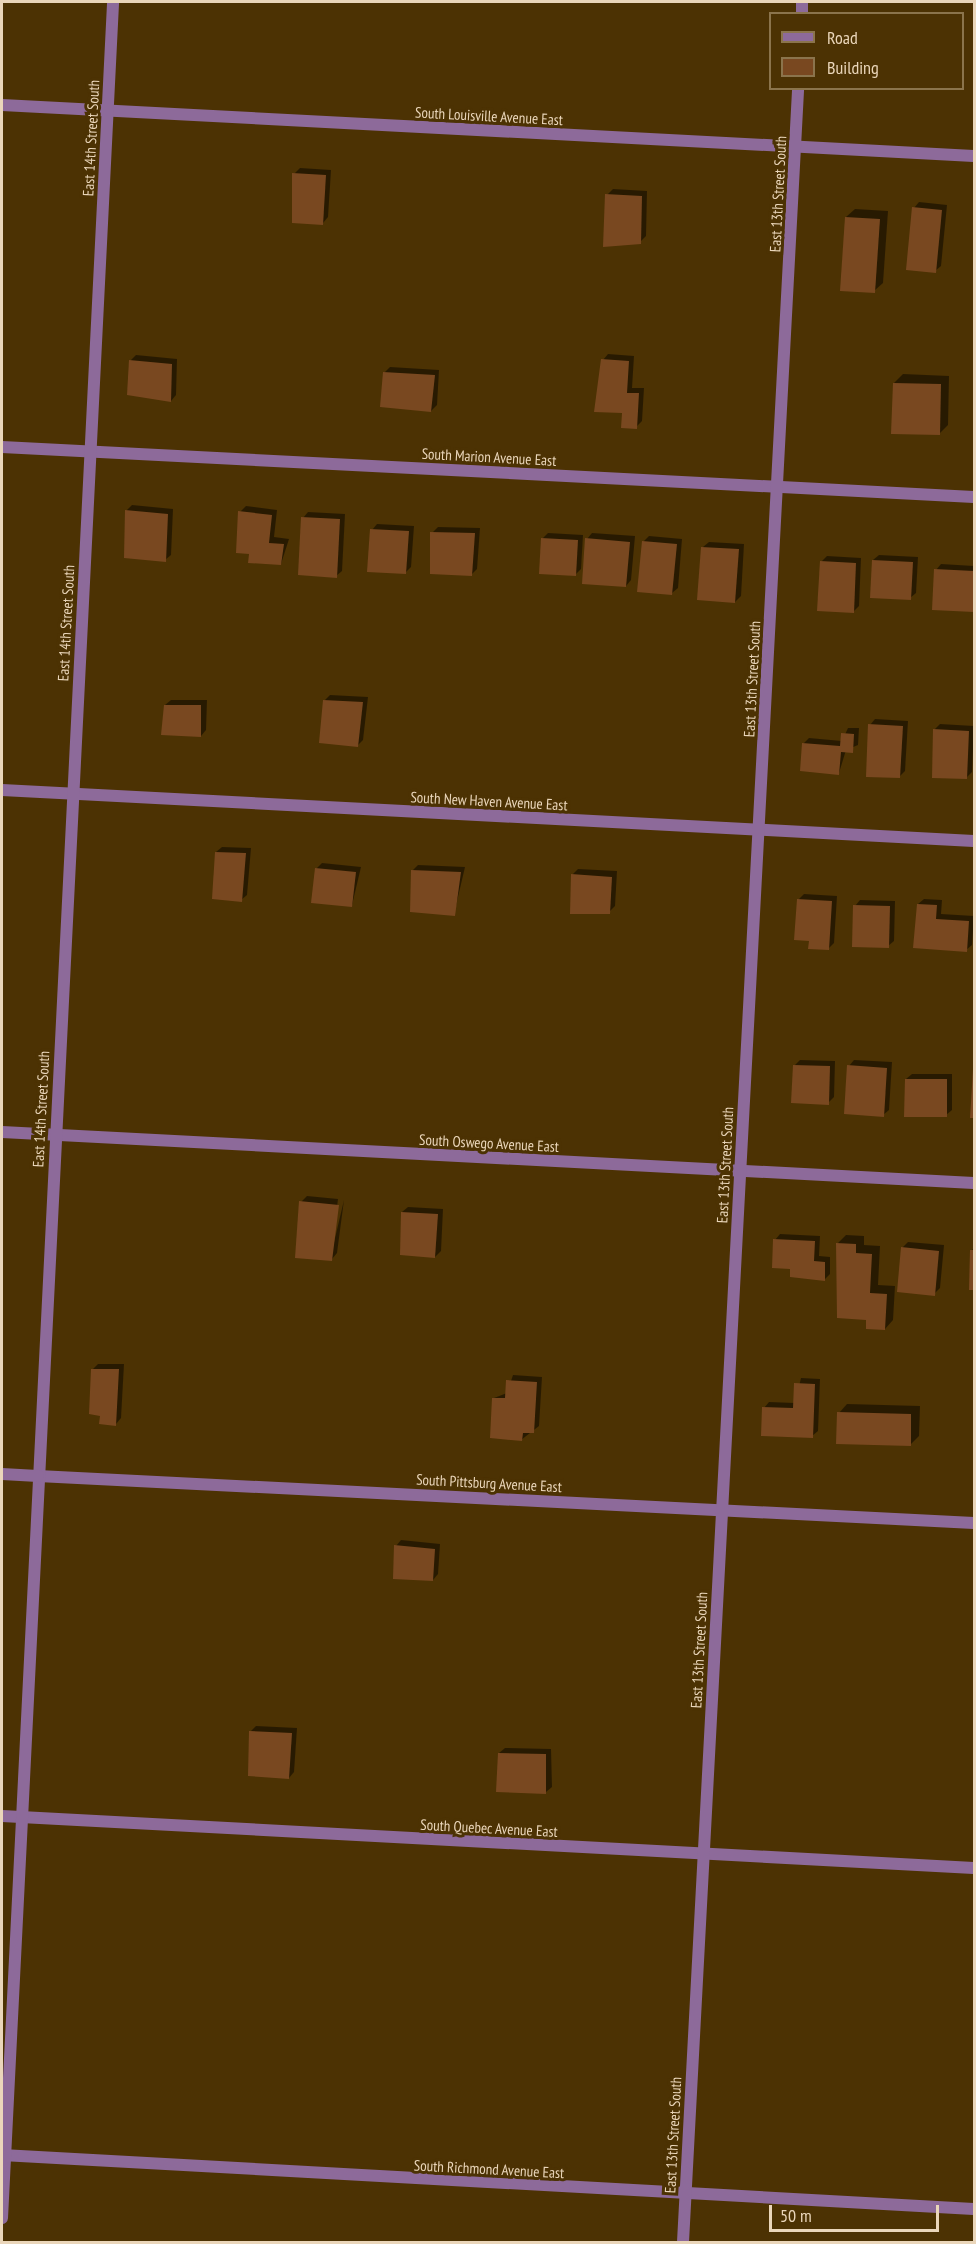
<!DOCTYPE html>
<html>
<head>
<meta charset="utf-8">
<style>
	body { margin:0 }
	#map { position:relative; width:976px; height:2244px; overflow:hidden; background:#4c3203; font-family:"PT Sans Narrow",sans-serif }
	div>[style] { position:absolute }
	.shadow>* { inset:0; background:#0007 }
	.building>* { inset:0; background:#794820 }
	.minor>* { height:12px; margin:-6px; padding:0 6px; transform-origin:6px; border-radius:6px; background:#8d6a9a }
	.tertiary>* { height:12px; margin:-6px; padding:0 6px; transform-origin:6px; border-radius:6px; background:#8d6a9a }
	span { translate:-50% -50%; white-space:nowrap; text-align:center; line-height:1.15; -webkit-text-stroke:6px #4c3203; paint-order:stroke }
	.street-label { font-size:15px; color:#ead6ba }
	.frame { position:absolute; inset:0; border:3px solid #ead6ba; pointer-events:none }
	.legend { position:absolute; left:769px; top:12px; width:195px; height:78px; box-sizing:border-box; background:#4c3203; border:2px solid #8b744c; margin:0; padding:8px 10px; list-style:none; font-size:18px; color:#ead6ba }
	.legend li { display:flex; align-items:center; gap:12px; height:30px }
	.legend b { width:30px; border:2px solid #8b744c }
	.scale { position:absolute; left:769px; top:2205px; width:170px; height:27px; box-sizing:border-box; border:3px solid #ead6ba; border-top:0; padding-left:8px; font-size:18px; line-height:21px; white-space:nowrap; color:#ead6ba; -webkit-text-stroke:4px #4c3203; paint-order:stroke }
</style>
</head>
<body>
<div id="map">
	<div class="shadow">
		<i style="clip-path:polygon(300px 168px,331px 170px,328px 217px,323px 223px,294px 174px)"></i>
		<i style="clip-path:polygon(613px 189px,647px 191px,646px 236px,640px 242px,607px 195px)"></i>
		<i style="clip-path:polygon(919px 202px,947px 205px,941px 266px,935px 271px,914px 208px)"></i>
		<i style="clip-path:polygon(855px 209px,888px 211px,883px 283px,874px 291px,846px 217px)"></i>
		<i style="clip-path:polygon(608px 354px,634px 356px,632px 388px,644px 388px,642px 421px,636px 427px,623px 412px,603px 360px)"></i>
		<i style="clip-path:polygon(136px 355px,177px 359px,176px 395px,171px 401px,130px 361px)"></i>
		<i style="clip-path:polygon(390px 367px,439px 370px,437px 405px,431px 411px,384px 373px)"></i>
		<i style="clip-path:polygon(903px 374px,949px 376px,948px 425px,939px 434px,894px 383px)"></i>
		<i style="clip-path:polygon(132px 505px,173px 509px,171px 555px,165px 560px,126px 511px)"></i>
		<i style="clip-path:polygon(246px 506px,277px 510px,274px 537px,289px 539px,281px 564px,250px 552px,240px 512px)"></i>
		<i style="clip-path:polygon(308px 512px,345px 514px,342px 571px,336px 576px,303px 518px)"></i>
		<i style="clip-path:polygon(377px 524px,414px 526px,411px 567px,405px 573px,372px 530px)"></i>
		<i style="clip-path:polygon(438px 527px,480px 528px,477px 569px,471px 575px,432px 533px)"></i>
		<i style="clip-path:polygon(548px 533px,583px 535px,581px 569px,575px 575px,542px 539px)"></i>
		<i style="clip-path:polygon(592px 533px,635px 536px,631px 580px,626px 586px,587px 539px)"></i>
		<i style="clip-path:polygon(649px 536px,682px 539px,678px 588px,672px 593px,643px 542px)"></i>
		<i style="clip-path:polygon(709px 542px,744px 544px,741px 596px,735px 602px,703px 547px)"></i>
		<i style="clip-path:polygon(879px 555px,918px 557px,916px 593px,910px 598px,873px 560px)"></i>
		<i style="clip-path:polygon(827px 556px,861px 558px,859px 606px,853px 612px,821px 562px)"></i>
		<i style="clip-path:polygon(941px 564px,974px 566px,974px 611px,934px 608px,936px 570px)"></i>
		<i style="clip-path:polygon(330px 695px,368px 697px,363px 740px,357px 746px,324px 701px)"></i>
		<i style="clip-path:polygon(171px 700px,207px 700px,206px 730px,201px 736px,165px 705px)"></i>
		<i style="clip-path:polygon(875px 719px,908px 721px,905px 771px,900px 776px,870px 725px)"></i>
		<i style="clip-path:polygon(940px 724px,974px 726px,972px 772px,967px 777px,934px 730px)"></i>
		<i style="clip-path:polygon(848px 728px,859px 728px,858px 745px,846px 750px,839px 773px,803px 744px,809px 738px,842px 741px)"></i>
		<i style="clip-path:polygon(222px 847px,251px 848px,247px 895px,241px 900px,216px 852px)"></i>
		<i style="clip-path:polygon(322px 863px,361px 867px,352px 905px,316px 869px)"></i>
		<i style="clip-path:polygon(418px 865px,465px 867px,454px 914px,413px 870px)"></i>
		<i style="clip-path:polygon(578px 869px,617px 871px,615px 906px,609px 912px,572px 875px)"></i>
		<i style="clip-path:polygon(804px 894px,837px 896px,834px 943px,828px 949px,810px 940px,799px 899px)"></i>
		<i style="clip-path:polygon(924px 899px,942px 900px,941px 914px,974px 916px,972px 945px,966px 950px,918px 904px)"></i>
		<i style="clip-path:polygon(860px 900px,895px 901px,894px 941px,888px 946px,855px 906px)"></i>
		<i style="clip-path:polygon(974px 1057px,974px 1117px,971px 1116px)"></i>
		<i style="clip-path:polygon(800px 1060px,835px 1061px,834px 1097px,828px 1103px,794px 1066px)"></i>
		<i style="clip-path:polygon(854px 1060px,892px 1062px,889px 1110px,883px 1115px,849px 1066px)"></i>
		<i style="clip-path:polygon(912px 1074px,952px 1074px,952px 1110px,946px 1115px,906px 1079px)"></i>
		<i style="clip-path:polygon(307px 1196px,338px 1199px,331px 1255px,344px 1200px,337px 1253px,332px 1259px,301px 1202px)"></i>
		<i style="clip-path:polygon(408px 1207px,443px 1209px,441px 1251px,435px 1257px,402px 1212px)"></i>
		<i style="clip-path:polygon(780px 1234px,820px 1236px,819px 1256px,830px 1257px,830px 1274px,824px 1280px,792px 1267px,775px 1240px)"></i>
		<i style="clip-path:polygon(846px 1235px,864px 1236px,864px 1245px,880px 1246px,878px 1285px,895px 1286px,893px 1320px,885px 1329px,868px 1318px,837px 1244px)"></i>
		<i style="clip-path:polygon(908px 1242px,944px 1245px,940px 1288px,934px 1294px,902px 1248px)"></i>
		<i style="clip-path:polygon(974px 1248px,974px 1289px,970px 1288px,972px 1250px)"></i>
		<i style="clip-path:polygon(98px 1364px,124px 1364px,121px 1418px,116px 1424px,93px 1369px)"></i>
		<i style="clip-path:polygon(513px 1375px,542px 1377px,539px 1426px,521px 1440px,494px 1398px,507px 1393px)"></i>
		<i style="clip-path:polygon(801px 1378px,820px 1379px,818px 1431px,812px 1436px,764px 1408px,769px 1402px,795px 1403px)"></i>
		<i style="clip-path:polygon(847px 1404px,920px 1406px,919px 1436px,910px 1445px,839px 1413px)"></i>
		<i style="clip-path:polygon(401px 1540px,440px 1544px,438px 1574px,433px 1580px,396px 1546px)"></i>
		<i style="clip-path:polygon(256px 1726px,297px 1728px,294px 1772px,289px 1778px,251px 1731px)"></i>
		<i style="clip-path:polygon(505px 1748px,551px 1749px,552px 1787px,546px 1792px,499px 1753px)"></i>
	</div>
	<div class="building">
		<i style="clip-path:polygon(292px 173px,326px 175px,323px 225px,292px 223px)"></i>
		<i style="clip-path:polygon(605px 194px,642px 196px,641px 244px,603px 247px)"></i>
		<i style="clip-path:polygon(912px 207px,942px 210px,936px 273px,906px 270px)"></i>
		<i style="clip-path:polygon(845px 217px,880px 219px,875px 293px,840px 291px)"></i>
		<i style="clip-path:polygon(601px 359px,629px 361px,627px 393px,639px 393px,637px 429px,621px 428px,622px 413px,594px 412px)"></i>
		<i style="clip-path:polygon(129px 360px,172px 364px,171px 402px,127px 395px)"></i>
		<i style="clip-path:polygon(383px 372px,435px 375px,431px 412px,380px 407px)"></i>
		<i style="clip-path:polygon(893px 383px,941px 384px,940px 435px,891px 434px)"></i>
		<i style="clip-path:polygon(125px 510px,168px 514px,166px 562px,124px 558px)"></i>
		<i style="clip-path:polygon(238px 511px,272px 515px,269px 543px,284px 544px,281px 565px,248px 563px,249px 554px,236px 553px)"></i>
		<i style="clip-path:polygon(301px 517px,340px 519px,337px 578px,298px 575px)"></i>
		<i style="clip-path:polygon(370px 529px,409px 531px,406px 574px,367px 572px)"></i>
		<i style="clip-path:polygon(430px 532px,475px 533px,472px 576px,430px 574px)"></i>
		<i style="clip-path:polygon(541px 538px,578px 540px,576px 576px,539px 574px)"></i>
		<i style="clip-path:polygon(585px 538px,630px 542px,626px 587px,582px 584px)"></i>
		<i style="clip-path:polygon(642px 541px,677px 544px,672px 595px,637px 592px)"></i>
		<i style="clip-path:polygon(701px 547px,739px 549px,735px 603px,697px 600px)"></i>
		<i style="clip-path:polygon(872px 560px,913px 562px,911px 600px,870px 598px)"></i>
		<i style="clip-path:polygon(820px 561px,856px 563px,854px 613px,817px 611px)"></i>
		<i style="clip-path:polygon(934px 569px,974px 571px,974px 612px,932px 610px)"></i>
		<i style="clip-path:polygon(323px 700px,363px 702px,358px 747px,319px 743px)"></i>
		<i style="clip-path:polygon(164px 705px,201px 705px,201px 737px,161px 735px)"></i>
		<i style="clip-path:polygon(868px 724px,903px 726px,900px 778px,866px 777px)"></i>
		<i style="clip-path:polygon(933px 729px,969px 731px,967px 779px,932px 778px)"></i>
		<i style="clip-path:polygon(841px 733px,854px 734px,853px 753px,841px 752px,839px 775px,800px 771px,802px 743px,840px 746px)"></i>
		<i style="clip-path:polygon(215px 852px,246px 853px,242px 902px,212px 899px)"></i>
		<i style="clip-path:polygon(315px 868px,356px 872px,352px 907px,311px 903px)"></i>
		<i style="clip-path:polygon(411px 870px,461px 872px,455px 916px,410px 912px)"></i>
		<i style="clip-path:polygon(571px 874px,612px 877px,610px 914px,570px 914px)"></i>
		<i style="clip-path:polygon(797px 899px,832px 901px,829px 950px,808px 949px,809px 941px,794px 940px)"></i>
		<i style="clip-path:polygon(917px 904px,937px 905px,936px 919px,969px 921px,967px 952px,913px 948px)"></i>
		<i style="clip-path:polygon(853px 905px,890px 906px,889px 948px,852px 947px)"></i>
		<i style="clip-path:polygon(974px 1053px,974px 1118px,970px 1118px)"></i>
		<i style="clip-path:polygon(793px 1065px,830px 1066px,829px 1105px,791px 1103px)"></i>
		<i style="clip-path:polygon(847px 1065px,887px 1068px,884px 1117px,844px 1114px)"></i>
		<i style="clip-path:polygon(905px 1079px,947px 1079px,947px 1117px,904px 1117px)"></i>
		<i style="clip-path:polygon(299px 1201px,339px 1205px,332px 1261px,295px 1258px)"></i>
		<i style="clip-path:polygon(401px 1212px,438px 1214px,435px 1258px,400px 1255px)"></i>
		<i style="clip-path:polygon(773px 1239px,815px 1241px,814px 1261px,825px 1262px,825px 1281px,790px 1277px,790px 1269px,772px 1268px)"></i>
		<i style="clip-path:polygon(836px 1243px,856px 1244px,856px 1253px,872px 1254px,870px 1293px,887px 1294px,885px 1330px,866px 1329px,866px 1320px,837px 1318px)"></i>
		<i style="clip-path:polygon(901px 1247px,939px 1251px,935px 1296px,897px 1292px)"></i>
		<i style="clip-path:polygon(970px 1250px,974px 1250px,974px 1290px,969px 1290px)"></i>
		<i style="clip-path:polygon(91px 1369px,119px 1369px,116px 1426px,99px 1424px,100px 1416px,89px 1414px)"></i>
		<i style="clip-path:polygon(506px 1380px,537px 1382px,534px 1433px,523px 1433px,522px 1441px,490px 1438px,492px 1398px,505px 1398px)"></i>
		<i style="clip-path:polygon(794px 1383px,815px 1384px,813px 1438px,761px 1436px,762px 1407px,793px 1408px)"></i>
		<i style="clip-path:polygon(837px 1412px,911px 1414px,911px 1446px,836px 1444px)"></i>
		<i style="clip-path:polygon(394px 1545px,435px 1549px,433px 1581px,393px 1579px)"></i>
		<i style="clip-path:polygon(249px 1731px,292px 1733px,289px 1779px,248px 1776px)"></i>
		<i style="clip-path:polygon(498px 1753px,546px 1754px,546px 1794px,496px 1792px)"></i>
	</div>
	<div class="minor">
		<i style="left:802px;top:14px;width:12px;rotate:-90deg"></i>
		<i style="left:2px;top:105px;width:973px;rotate:3deg"></i>
		<i style="left:2px;top:447px;width:973px;rotate:2.94deg"></i>
		<i style="left:2px;top:790px;width:973px;rotate:3deg"></i>
		<i style="left:2px;top:1132px;width:973px;rotate:3deg"></i>
		<i style="left:38px;top:1476px;width:937px;rotate:2.87deg"></i>
		<i style="left:2px;top:1816px;width:973px;rotate:3.06deg"></i>
		<i style="left:2px;top:2155px;width:973px;rotate:3.18deg"></i>
		<i style="left:2px;top:2218px;width:2219px;rotate:-87.13deg"></i>
		<i style="left:683px;top:2242px;width:2157px;rotate:-86.94deg"></i>
	</div>
	<div class="tertiary">
		<i style="left:2px;top:1474px;width:36px;rotate:3deg"></i>
	</div>
	<div class="street-label">
		<span style="left:489px;top:116px;rotate:3deg">South Louisville Avenue East</span>
		<span style="left:91px;top:138px;rotate:-87deg">East 14th Street South</span>
		<span style="left:778px;top:194px;rotate:-87deg">East 13th Street South</span>
		<span style="left:489px;top:457px;rotate:3deg">South Marion Avenue East</span>
		<span style="left:66px;top:623px;rotate:-87deg">East 14th Street South</span>
		<span style="left:752px;top:679px;rotate:-87deg">East 13th Street South</span>
		<span style="left:489px;top:801px;rotate:3deg">South New Haven Avenue East</span>
		<span style="left:41px;top:1109px;rotate:-87deg">East 14th Street South</span>
		<span style="left:489px;top:1143px;rotate:3deg">South Oswego Avenue East</span>
		<span style="left:725px;top:1165px;rotate:-87deg">East 13th Street South</span>
		<span style="left:489px;top:1483px;rotate:3deg">South Pittsburg Avenue East</span>
		<span style="left:699px;top:1650px;rotate:-87deg">East 13th Street South</span>
		<span style="left:489px;top:1828px;rotate:3deg">South Quebec Avenue East</span>
		<span style="left:673px;top:2135px;rotate:-87deg">East 13th Street South</span>
		<span style="left:489px;top:2169px;rotate:3deg">South Richmond Avenue East</span>
	</div>
	<div class="frame"></div>
	<ul class="legend">
	<li><b style="height:8px;background:#8d6a9a"></b>Road</li>
	<li><b style="height:16px;background:#794820"></b>Building</li>
	</ul>
	<div class="scale">50 m</div>
</div>
</body>
</html>
